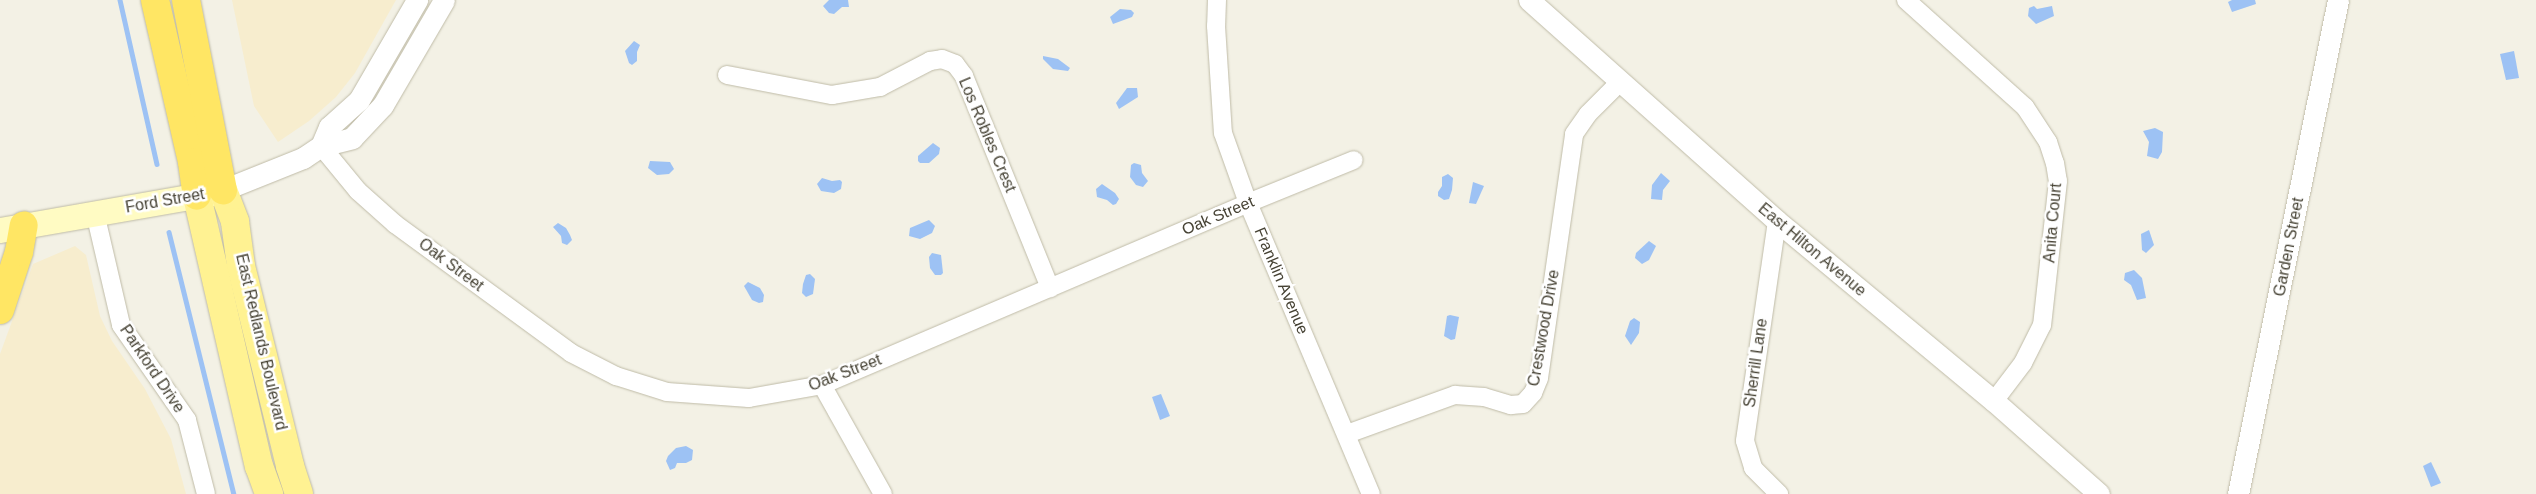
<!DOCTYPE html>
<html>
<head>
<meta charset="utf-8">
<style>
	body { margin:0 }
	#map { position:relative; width:2536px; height:494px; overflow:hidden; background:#f3f1e5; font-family:Helvetica,sans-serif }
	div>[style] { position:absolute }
	.commercial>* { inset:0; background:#f7edce }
	.water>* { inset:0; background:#9dc2f4 }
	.stream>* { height:4.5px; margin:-2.25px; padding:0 2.25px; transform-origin:2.25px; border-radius:2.25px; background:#9dc2f4 }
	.roads { filter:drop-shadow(0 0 1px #bfbba7) drop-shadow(0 0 1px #bfbba7) }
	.minor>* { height:18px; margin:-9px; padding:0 9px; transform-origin:9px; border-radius:9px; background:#fff }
	.tertiary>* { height:21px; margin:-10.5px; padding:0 10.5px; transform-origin:10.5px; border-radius:10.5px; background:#fff }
	.secondary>* { height:25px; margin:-12.5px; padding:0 12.5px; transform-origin:12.5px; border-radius:12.5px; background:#fffbc3 }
	.primary>* { height:28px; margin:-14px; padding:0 14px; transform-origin:14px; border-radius:14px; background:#fff292 }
	.motorway>* { height:28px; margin:-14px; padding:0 14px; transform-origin:14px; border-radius:14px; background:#ffe664 }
	span { translate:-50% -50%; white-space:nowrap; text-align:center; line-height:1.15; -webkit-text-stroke:5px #fff; paint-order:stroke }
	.street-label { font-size:16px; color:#464234 }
</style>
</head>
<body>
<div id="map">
	<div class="commercial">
		<i style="clip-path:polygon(232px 0,396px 0,355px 73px,336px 97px,309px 121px,278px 142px,254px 106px)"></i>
		<i style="clip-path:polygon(75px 246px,86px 255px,100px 316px,112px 341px,145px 389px,171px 439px,186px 494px,0 494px,0 354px,33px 264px)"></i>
	</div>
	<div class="water">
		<i style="clip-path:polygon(829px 0,848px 0,849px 7px,842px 7px,834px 14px,829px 13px,823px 6px)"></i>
		<i style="clip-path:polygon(2232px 0,2255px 0,2256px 4px,2232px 12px,2228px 2px)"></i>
		<i style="clip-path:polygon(2034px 6px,2037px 9px,2052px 6px,2054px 16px,2036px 24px,2028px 16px,2029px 8px)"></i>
		<i style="clip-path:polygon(1120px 9px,1131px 10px,1134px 13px,1132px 17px,1113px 24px,1110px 17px)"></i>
		<i style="clip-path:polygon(634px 41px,640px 45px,637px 52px,637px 61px,632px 65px,629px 63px,625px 51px)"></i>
		<i style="clip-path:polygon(2514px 51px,2519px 78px,2506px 80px,2500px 54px)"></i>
		<i style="clip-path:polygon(1043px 56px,1058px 59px,1070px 68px,1068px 71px,1053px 69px,1043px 59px)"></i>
		<i style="clip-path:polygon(1127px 88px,1137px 88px,1138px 97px,1119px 109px,1116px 103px)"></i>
		<i style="clip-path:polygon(2155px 128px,2163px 132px,2162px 152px,2158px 159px,2147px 156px,2149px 142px,2143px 131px)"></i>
		<i style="clip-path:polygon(933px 143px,940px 148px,939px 154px,929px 163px,920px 163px,918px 161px,918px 156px)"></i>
		<i style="clip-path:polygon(650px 161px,670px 162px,674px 169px,669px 174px,657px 175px,648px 168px)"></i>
		<i style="clip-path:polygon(1134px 163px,1141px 165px,1142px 173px,1148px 181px,1143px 187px,1136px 185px,1130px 177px,1131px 165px)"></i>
		<i style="clip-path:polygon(1661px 173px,1670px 181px,1663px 190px,1662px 200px,1651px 199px,1652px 185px)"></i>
		<i style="clip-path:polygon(1448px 174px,1453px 178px,1452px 190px,1449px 199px,1444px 200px,1438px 196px,1438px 192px,1442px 186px,1442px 177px)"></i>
		<i style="clip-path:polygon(822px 178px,832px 181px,840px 180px,842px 182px,841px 189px,834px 193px,821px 191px,817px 184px)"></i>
		<i style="clip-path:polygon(1473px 182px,1484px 186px,1476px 204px,1469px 203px)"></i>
		<i style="clip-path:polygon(1102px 184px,1115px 193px,1119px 199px,1116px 204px,1113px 205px,1107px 200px,1097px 197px,1096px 189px)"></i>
		<i style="clip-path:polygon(929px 220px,935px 226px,932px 233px,920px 239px,909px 236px,910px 228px)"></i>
		<i style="clip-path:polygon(558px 223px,566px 228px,570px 235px,572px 240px,567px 245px,562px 243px,561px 236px,553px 227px)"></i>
		<i style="clip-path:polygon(2149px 230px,2154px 245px,2146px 253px,2142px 250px,2141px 234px)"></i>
		<i style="clip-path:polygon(1649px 241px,1656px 246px,1649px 260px,1642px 264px,1635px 258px,1636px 253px)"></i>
		<i style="clip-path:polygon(932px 253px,941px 255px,943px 273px,941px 275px,935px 275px,930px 268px,929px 257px)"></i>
		<i style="clip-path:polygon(2134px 270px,2142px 278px,2146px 298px,2137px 300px,2131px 285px,2124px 280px,2125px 273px)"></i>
		<i style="clip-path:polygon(810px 274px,815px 279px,813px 294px,806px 297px,802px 293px,803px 284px,806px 275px)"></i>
		<i style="clip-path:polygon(748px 282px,760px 288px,764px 295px,763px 302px,759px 303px,752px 300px,744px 286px)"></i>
		<i style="clip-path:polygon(1450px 315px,1459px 317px,1455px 339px,1451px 340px,1444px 336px,1447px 316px)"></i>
		<i style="clip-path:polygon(1634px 318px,1640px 322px,1639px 333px,1631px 345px,1625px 336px,1630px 321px)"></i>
		<i style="clip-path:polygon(1161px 394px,1170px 416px,1160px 420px,1152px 397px)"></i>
		<i style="clip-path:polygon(686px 446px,693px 450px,692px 460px,686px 463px,677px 463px,675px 468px,670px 470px,666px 461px,668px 456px,676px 448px)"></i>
		<i style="clip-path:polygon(2431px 462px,2441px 483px,2431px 487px,2423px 466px)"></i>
	</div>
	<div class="stream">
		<i style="left:120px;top:0;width:168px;rotate:77.3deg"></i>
		<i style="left:169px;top:232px;width:270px;rotate:76.1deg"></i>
	</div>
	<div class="roads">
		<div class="minor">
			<i style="left:1217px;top:0;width:26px;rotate:92deg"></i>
			<i style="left:1216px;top:26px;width:107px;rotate:86.3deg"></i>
			<i style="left:1223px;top:133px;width:74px;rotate:70.3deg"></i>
			<i style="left:1248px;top:203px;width:316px;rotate:67.1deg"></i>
			<i style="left:1906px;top:0;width:160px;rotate:42deg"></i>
			<i style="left:2025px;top:107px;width:42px;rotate:56.7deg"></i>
			<i style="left:2048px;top:142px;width:22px;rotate:72deg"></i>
			<i style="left:2055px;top:163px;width:18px;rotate:81deg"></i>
			<i style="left:2058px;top:181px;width:145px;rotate:96.3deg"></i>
			<i style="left:2042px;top:325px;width:42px;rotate:116.6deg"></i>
			<i style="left:2023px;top:363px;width:48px;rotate:127.3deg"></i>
			<i style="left:727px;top:75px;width:107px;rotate:10.8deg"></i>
			<i style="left:832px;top:95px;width:49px;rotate:-9.5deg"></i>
			<i style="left:880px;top:87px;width:56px;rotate:-27.5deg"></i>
			<i style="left:930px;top:61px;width:12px;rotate:-9deg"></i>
			<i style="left:942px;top:59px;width:14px;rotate:21deg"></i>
			<i style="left:955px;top:64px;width:15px;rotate:53deg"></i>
			<i style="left:964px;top:76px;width:229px;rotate:67.9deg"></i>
			<i style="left:321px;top:146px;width:58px;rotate:50.6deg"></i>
			<i style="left:358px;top:191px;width:50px;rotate:41.7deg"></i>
			<i style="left:395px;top:224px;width:218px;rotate:36.2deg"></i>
			<i style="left:571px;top:353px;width:51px;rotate:27.1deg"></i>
			<i style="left:616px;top:376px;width:53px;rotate:17.4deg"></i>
			<i style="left:667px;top:392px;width:82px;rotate:4.2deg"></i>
			<i style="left:749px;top:398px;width:74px;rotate:-10.1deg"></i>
			<i style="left:822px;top:385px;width:463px;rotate:-23.1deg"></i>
			<i style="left:1248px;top:203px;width:114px;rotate:-22.1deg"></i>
			<i style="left:95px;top:213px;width:115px;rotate:76.9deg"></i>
			<i style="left:121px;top:325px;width:116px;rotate:55.2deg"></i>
			<i style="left:187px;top:420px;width:76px;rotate:75.6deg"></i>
			<i style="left:1777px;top:221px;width:222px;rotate:98.3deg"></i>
			<i style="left:1745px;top:441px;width:28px;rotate:73deg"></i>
			<i style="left:1753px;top:468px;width:37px;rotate:45deg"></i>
			<i style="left:822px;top:385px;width:125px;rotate:60.8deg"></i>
			<i style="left:1347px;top:434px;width:115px;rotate:-19.9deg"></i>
			<i style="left:1455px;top:395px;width:29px;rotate:4deg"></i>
			<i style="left:1484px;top:397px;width:28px;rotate:17deg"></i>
			<i style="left:1511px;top:405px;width:12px;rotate:-5deg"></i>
			<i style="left:1523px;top:404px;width:15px;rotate:-48deg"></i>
			<i style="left:1533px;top:393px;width:16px;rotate:-68deg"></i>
			<i style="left:1539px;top:378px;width:246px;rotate:-81.8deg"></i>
			<i style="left:1574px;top:134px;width:24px;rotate:-55deg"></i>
			<i style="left:1588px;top:114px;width:45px;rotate:-45deg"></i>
		</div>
		<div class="tertiary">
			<i style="left:1529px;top:0;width:332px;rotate:41.7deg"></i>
			<i style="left:1777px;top:221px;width:282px;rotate:39.7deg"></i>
			<i style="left:1994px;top:401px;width:140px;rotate:41.5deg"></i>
			<i style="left:321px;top:146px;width:21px;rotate:-67deg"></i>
			<i style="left:329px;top:127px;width:40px;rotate:-42deg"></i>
			<i style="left:359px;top:100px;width:116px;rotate:-59.9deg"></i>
			<i style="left:223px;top:190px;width:86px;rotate:-21.8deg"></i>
			<i style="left:303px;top:158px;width:22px;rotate:-34deg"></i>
			<i style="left:321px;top:146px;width:32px;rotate:-14deg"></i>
			<i style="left:352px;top:138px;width:45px;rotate:-46.8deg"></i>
			<i style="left:383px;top:105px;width:121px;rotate:-59.8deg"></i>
			<i style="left:2238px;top:494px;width:504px;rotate:-78.56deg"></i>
		</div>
		<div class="secondary">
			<i style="left:0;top:230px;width:220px;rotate:-9.9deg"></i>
		</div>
		<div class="primary">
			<i style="left:223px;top:190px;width:34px;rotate:69deg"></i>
			<i style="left:235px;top:222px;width:44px;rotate:82.2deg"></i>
			<i style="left:241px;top:266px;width:206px;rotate:76.2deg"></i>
			<i style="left:290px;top:466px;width:29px;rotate:72deg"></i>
			<i style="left:197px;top:196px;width:277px;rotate:77.1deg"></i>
			<i style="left:259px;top:466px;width:30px;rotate:70deg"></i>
		</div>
		<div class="motorway">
			<i style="left:155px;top:0;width:166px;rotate:77.1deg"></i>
			<i style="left:192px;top:162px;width:34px;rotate:82deg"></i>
			<i style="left:186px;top:0;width:194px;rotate:79deg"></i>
			<i style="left:0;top:310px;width:61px;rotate:-71.9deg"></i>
			<i style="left:19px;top:252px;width:27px;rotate:-80deg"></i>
		</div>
	</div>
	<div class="street-label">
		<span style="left:987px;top:135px;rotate:67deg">Los Robles Crest</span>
		<span style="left:165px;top:201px;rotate:-10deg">Ford Street</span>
		<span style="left:1218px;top:216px;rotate:-23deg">Oak Street</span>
		<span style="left:2053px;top:223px;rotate:-85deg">Anita Court</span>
		<span style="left:2289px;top:247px;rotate:-79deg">Garden Street</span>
		<span style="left:1812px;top:250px;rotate:40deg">East Hilton Avenue</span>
		<span style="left:451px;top:265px;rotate:37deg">Oak Street</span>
		<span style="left:1281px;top:281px;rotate:67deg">Franklin Avenue</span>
		<span style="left:1544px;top:328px;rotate:-80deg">Crestwood Drive</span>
		<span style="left:261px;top:342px;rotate:77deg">East Redlands Boulevard</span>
		<span style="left:1756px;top:363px;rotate:-82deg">Sherrill Lane</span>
		<span style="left:152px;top:369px;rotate:56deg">Parkford Drive</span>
		<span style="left:845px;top:373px;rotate:-21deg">Oak Street</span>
	</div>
</div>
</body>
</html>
